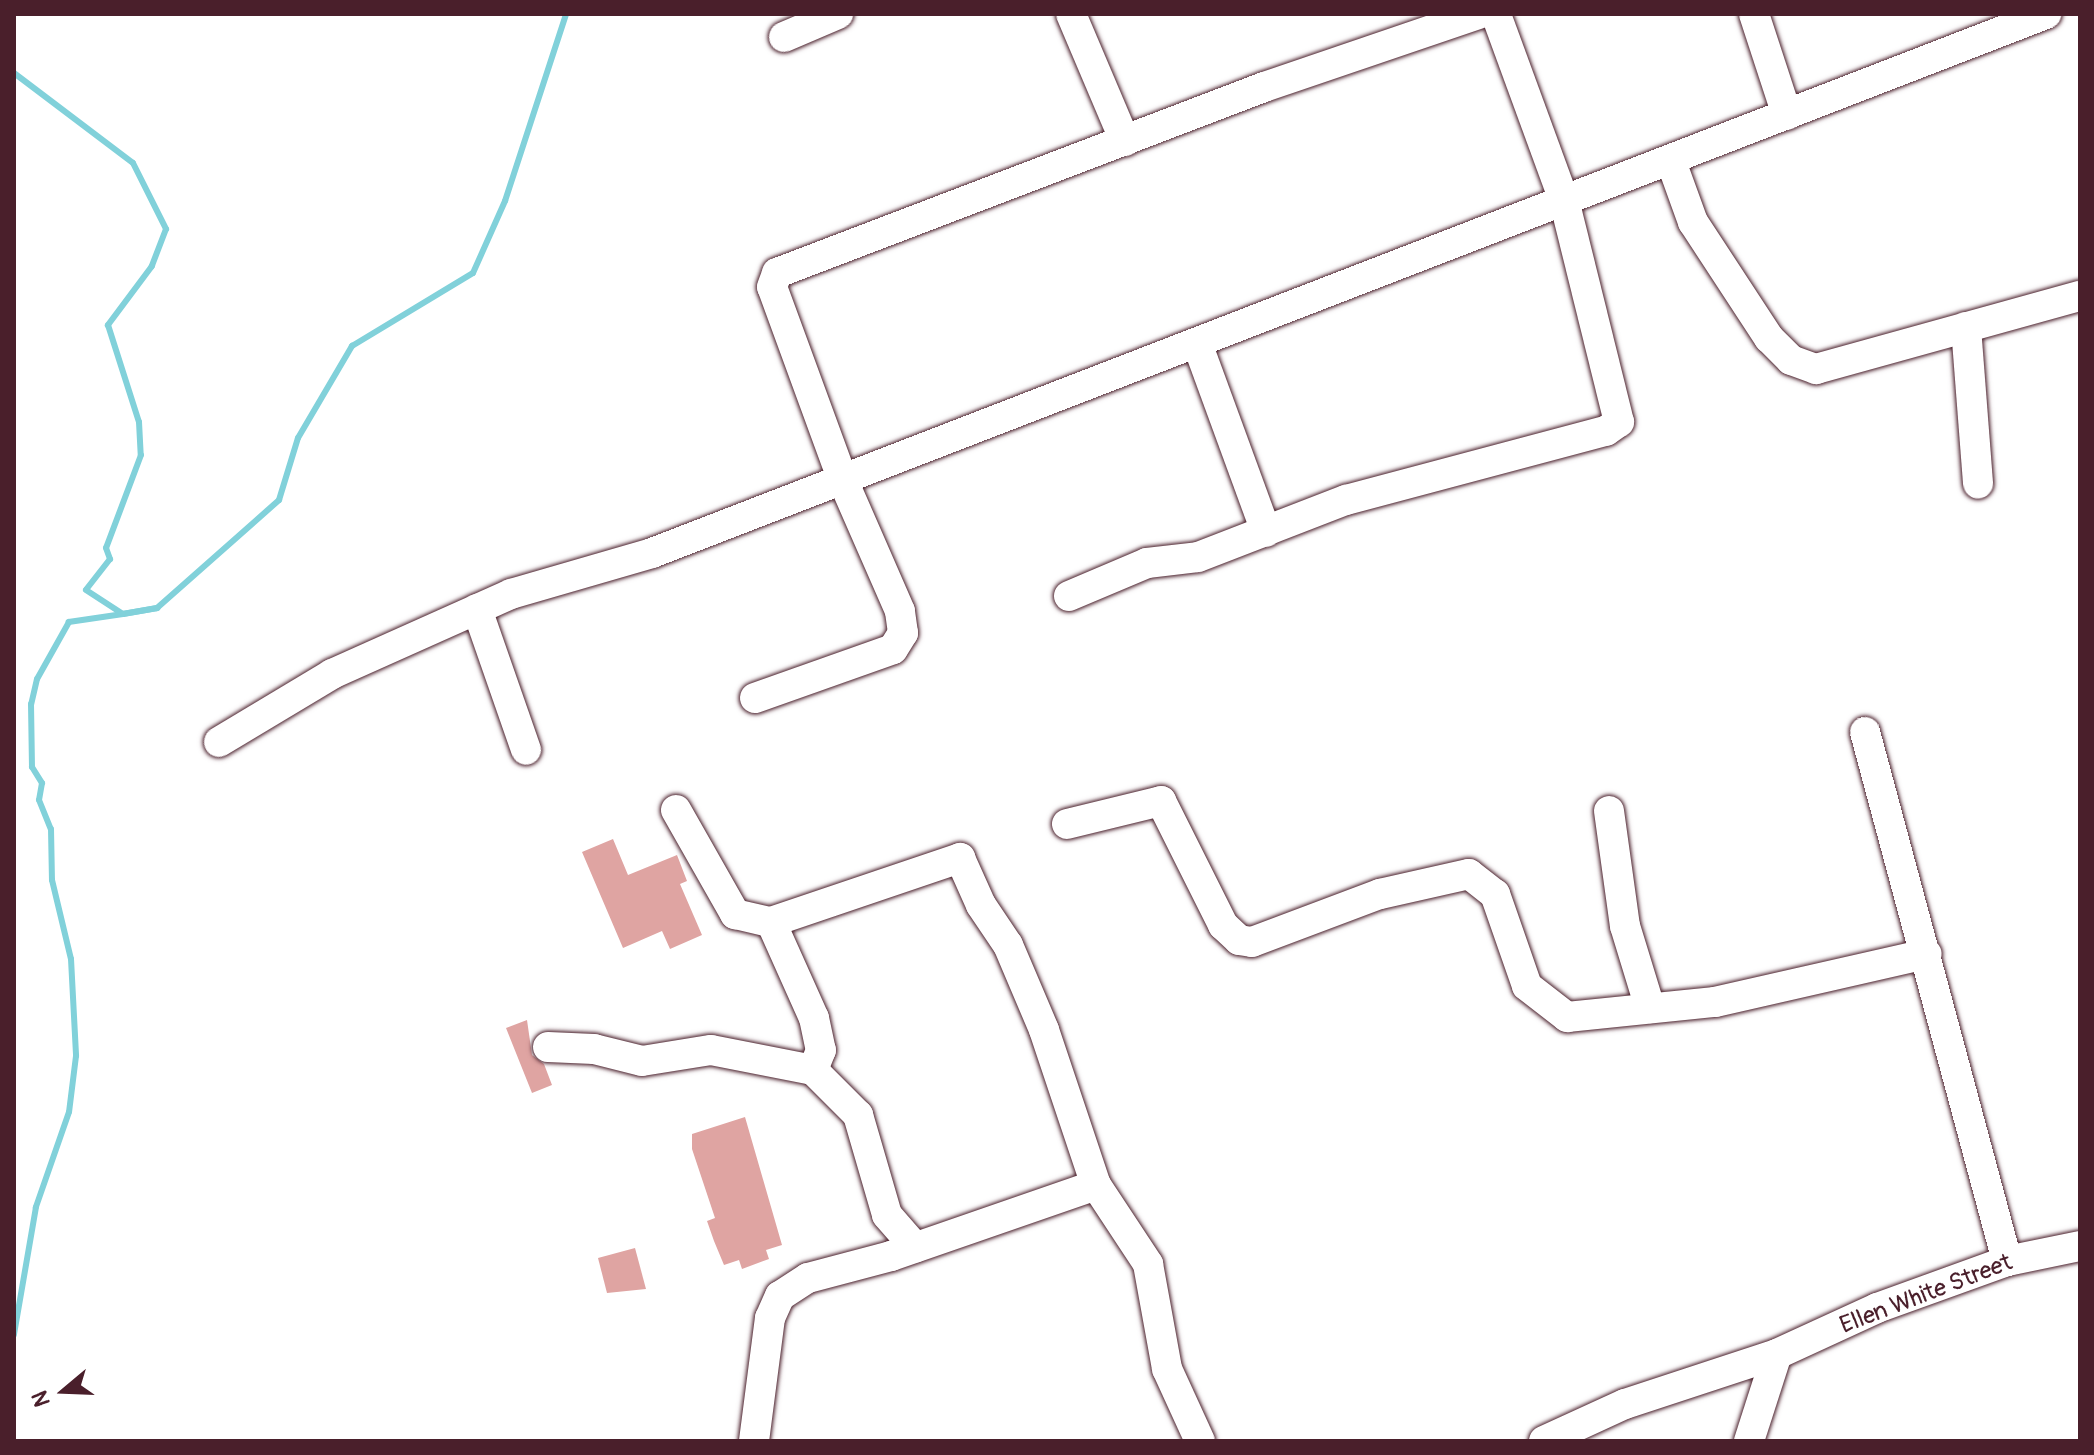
<!DOCTYPE html>
<html>
<head>
<meta charset="utf-8">
<style>
	body { margin:0 }
	#map { position:relative; width:2094px; height:1455px; overflow:hidden; background:#fff; font-family:Pangolin,sans-serif }
	div>[style] { position:absolute }
	.stream>* { height:6px; margin:-3px; padding:0 3px; transform-origin:3px; border-radius:3px; background:#81d1da }
	.building>* { inset:0; background:#dfa4a2 }
	.roads { filter:drop-shadow(0 0 2px #4a1f2b) drop-shadow(0 0 2px #4a1f2b) }
	.minor>* { height:30px; margin:-15px; padding:0 15px; transform-origin:15px; border-radius:15px; background:#fff }
	span { translate:-50% -50%; white-space:nowrap; text-align:center; line-height:1.15; -webkit-text-stroke:6px #fff; paint-order:stroke }
	.street-label { font-size:24px; color:#4a1f2b }
	.frame { position:absolute; inset:0; border:16px solid #4a1f2b; pointer-events:none }
	.north { position:absolute; left:24px; top:1351px; width:80px; height:80px; -webkit-text-stroke:6px #fff; paint-order:stroke; rotate:251deg; font-size:22px; font-weight:700; line-height:32px; text-align:center; color:#4a1f2b }
	.north::after { content:''; display:block; margin:auto; width:28px; height:36px; background:#4a1f2b; clip-path:polygon(50% 0,100% 100%,50% 72%,0 100%) }
</style>
</head>
<body>
<div id="map">
	<div class="stream">
		<i style="left:14px;top:73px;width:149px;rotate:37.1deg"></i>
		<i style="left:133px;top:163px;width:74px;rotate:63.4deg"></i>
		<i style="left:166px;top:229px;width:40px;rotate:111deg"></i>
		<i style="left:152px;top:266px;width:74px;rotate:126.7deg"></i>
		<i style="left:108px;top:325px;width:102px;rotate:72.3deg"></i>
		<i style="left:139px;top:422px;width:33px;rotate:87deg"></i>
		<i style="left:141px;top:455px;width:99px;rotate:110.6deg"></i>
		<i style="left:106px;top:548px;width:12px;rotate:70deg"></i>
		<i style="left:110px;top:559px;width:39px;rotate:128deg"></i>
		<i style="left:86px;top:590px;width:44px;rotate:33deg"></i>
		<i style="left:123px;top:614px;width:35px;rotate:-10deg"></i>
		<i style="left:157px;top:608px;width:35px;rotate:170deg"></i>
		<i style="left:123px;top:614px;width:55px;rotate:171.6deg"></i>
		<i style="left:69px;top:622px;width:65px;rotate:119.3deg"></i>
		<i style="left:37px;top:679px;width:26px;rotate:103deg"></i>
		<i style="left:31px;top:704px;width:63px;rotate:89.1deg"></i>
		<i style="left:32px;top:767px;width:19px;rotate:58deg"></i>
		<i style="left:42px;top:783px;width:17px;rotate:100deg"></i>
		<i style="left:39px;top:800px;width:31px;rotate:68deg"></i>
		<i style="left:51px;top:829px;width:51px;rotate:88.9deg"></i>
		<i style="left:52px;top:880px;width:81px;rotate:76.5deg"></i>
		<i style="left:71px;top:959px;width:97px;rotate:87deg"></i>
		<i style="left:76px;top:1056px;width:56px;rotate:97.1deg"></i>
		<i style="left:69px;top:1112px;width:101px;rotate:109.2deg"></i>
		<i style="left:36px;top:1207px;width:130px;rotate:99.8deg"></i>
		<i style="left:157px;top:608px;width:163px;rotate:-41.5deg"></i>
		<i style="left:279px;top:500px;width:65px;rotate:-73deg"></i>
		<i style="left:298px;top:438px;width:107px;rotate:-59.6deg"></i>
		<i style="left:352px;top:346px;width:141px;rotate:-31.1deg"></i>
		<i style="left:473px;top:273px;width:79px;rotate:-66deg"></i>
		<i style="left:505px;top:201px;width:197px;rotate:-71.9deg"></i>
	</div>
	<div class="building">
		<i style="clip-path:polygon(613px 839px,628px 875px,677px 855px,687px 881px,680px 884px,702px 935px,670px 949px,662px 931px,623px 948px,582px 852px)"></i>
		<i style="clip-path:polygon(527px 1020px,532px 1055px,544px 1064px,552px 1085px,532px 1093px,506px 1028px)"></i>
		<i style="clip-path:polygon(745px 1117px,782px 1245px,766px 1250px,769px 1259px,742px 1269px,739px 1260px,724px 1265px,714px 1241px,707px 1221px,715px 1218px,692px 1149px,692px 1134px)"></i>
		<i style="clip-path:polygon(635px 1248px,646px 1289px,607px 1293px,598px 1258px)"></i>
	</div>
	<div class="roads">
		<div class="minor">
			<i style="left:1071px;top:14px;width:138px;rotate:67deg"></i>
			<i style="left:1754px;top:14px;width:106px;rotate:71.9deg"></i>
			<i style="left:784px;top:37px;width:59px;rotate:-23.1deg"></i>
			<i style="left:1672px;top:164px;width:62px;rotate:70.1deg"></i>
			<i style="left:1693px;top:222px;width:139px;rotate:56.8deg"></i>
			<i style="left:1769px;top:338px;width:31px;rotate:45deg"></i>
			<i style="left:1791px;top:360px;width:27px;rotate:20deg"></i>
			<i style="left:1816px;top:369px;width:274px;rotate:-15.5deg"></i>
			<i style="left:1966px;top:327px;width:157px;rotate:85.6deg"></i>
			<i style="left:1197px;top:343px;width:201px;rotate:69.9deg"></i>
			<i style="left:1069px;top:596px;width:85px;rotate:-22.9deg"></i>
			<i style="left:1147px;top:563px;width:51px;rotate:-6.7deg"></i>
			<i style="left:1198px;top:557px;width:159px;rotate:-21.1deg"></i>
			<i style="left:1346px;top:500px;width:269px;rotate:-14.9deg"></i>
			<i style="left:1606px;top:431px;width:16px;rotate:-35deg"></i>
			<i style="left:1619px;top:422px;width:226px;rotate:-103.9deg"></i>
			<i style="left:1565px;top:203px;width:201px;rotate:-110.1deg"></i>
			<i style="left:477px;top:609px;width:149px;rotate:70.8deg"></i>
			<i style="left:755px;top:698px;width:146px;rotate:-19.5deg"></i>
			<i style="left:893px;top:649px;width:19px;rotate:-58deg"></i>
			<i style="left:903px;top:633px;width:22px;rotate:-98deg"></i>
			<i style="left:900px;top:611px;width:145px;rotate:-113.6deg"></i>
			<i style="left:842px;top:478px;width:203px;rotate:-110.1deg"></i>
			<i style="left:772px;top:287px;width:15px;rotate:-70deg"></i>
			<i style="left:777px;top:273px;width:521px;rotate:-20.9deg"></i>
			<i style="left:1264px;top:87px;width:227px;rotate:-18.8deg"></i>
			<i style="left:1865px;top:732px;width:548px;rotate:74.97deg"></i>
			<i style="left:219px;top:742px;width:132px;rotate:-31deg"></i>
			<i style="left:332px;top:674px;width:196px;rotate:-24.1deg"></i>
			<i style="left:511px;top:594px;width:147px;rotate:-16.2deg"></i>
			<i style="left:652px;top:553px;width:1495px;rotate:-21.14deg"></i>
			<i style="left:676px;top:810px;width:120px;rotate:60.4deg"></i>
			<i style="left:735px;top:914px;width:37px;rotate:13deg"></i>
			<i style="left:771px;top:922px;width:105px;rotate:65.9deg"></i>
			<i style="left:814px;top:1018px;width:33px;rotate:78deg"></i>
			<i style="left:821px;top:1050px;width:22px;rotate:112deg"></i>
			<i style="left:1609px;top:811px;width:116px;rotate:82.1deg"></i>
			<i style="left:1625px;top:926px;width:86px;rotate:73deg"></i>
			<i style="left:1067px;top:824px;width:97px;rotate:-13.7deg"></i>
			<i style="left:1161px;top:801px;width:139px;rotate:63.4deg"></i>
			<i style="left:1223px;top:925px;width:22px;rotate:43deg"></i>
			<i style="left:1239px;top:940px;width:13px;rotate:9deg"></i>
			<i style="left:1252px;top:942px;width:137px;rotate:-20.6deg"></i>
			<i style="left:1380px;top:894px;width:91px;rotate:-12.7deg"></i>
			<i style="left:1469px;top:874px;width:33px;rotate:38deg"></i>
			<i style="left:1495px;top:894px;width:97px;rotate:70.8deg"></i>
			<i style="left:1527px;top:986px;width:51px;rotate:37.8deg"></i>
			<i style="left:1567px;top:1017px;width:149px;rotate:-5.8deg"></i>
			<i style="left:1715px;top:1002px;width:217px;rotate:-12.8deg"></i>
			<i style="left:771px;top:922px;width:200px;rotate:-18.7deg"></i>
			<i style="left:960px;top:858px;width:51px;rotate:65.9deg"></i>
			<i style="left:981px;top:905px;width:48px;rotate:56deg"></i>
			<i style="left:1008px;top:945px;width:92px;rotate:67deg"></i>
			<i style="left:1044px;top:1030px;width:163px;rotate:71.5deg"></i>
			<i style="left:1096px;top:1185px;width:95px;rotate:56.6deg"></i>
			<i style="left:1148px;top:1264px;width:107px;rotate:79.7deg"></i>
			<i style="left:1167px;top:1369px;width:79px;rotate:65.4deg"></i>
			<i style="left:548px;top:1047px;width:46px;rotate:2.5deg"></i>
			<i style="left:594px;top:1049px;width:49px;rotate:14deg"></i>
			<i style="left:642px;top:1061px;width:70px;rotate:-9.1deg"></i>
			<i style="left:711px;top:1050px;width:104px;rotate:11.1deg"></i>
			<i style="left:813px;top:1070px;width:64px;rotate:45deg"></i>
			<i style="left:858px;top:1115px;width:104px;rotate:73.8deg"></i>
			<i style="left:887px;top:1215px;width:43px;rotate:48.8deg"></i>
			<i style="left:754px;top:1441px;width:124px;rotate:-82.6deg"></i>
			<i style="left:770px;top:1318px;width:24px;rotate:-66deg"></i>
			<i style="left:780px;top:1296px;width:33px;rotate:-33deg"></i>
			<i style="left:808px;top:1278px;width:86px;rotate:-14.8deg"></i>
			<i style="left:891px;top:1256px;width:217px;rotate:-19.1deg"></i>
			<i style="left:1544px;top:1441px;width:89px;rotate:-24.6deg"></i>
			<i style="left:1625px;top:1404px;width:160px;rotate:-18.2deg"></i>
			<i style="left:1777px;top:1354px;width:110px;rotate:-24.7deg"></i>
			<i style="left:1877px;top:1308px;width:138px;rotate:-19.9deg"></i>
			<i style="left:2007px;top:1261px;width:75px;rotate:-11.6deg"></i>
			<i style="left:1749px;top:1441px;width:91px;rotate:-72.2deg"></i>
		</div>
	</div>
	<div class="street-label">
		<span style="left:1926px;top:1294px;rotate:-21deg">Ellen White Street</span>
	</div>
	<div class="frame"></div>
	<div class="north">N</div>
</div>
</body>
</html>
